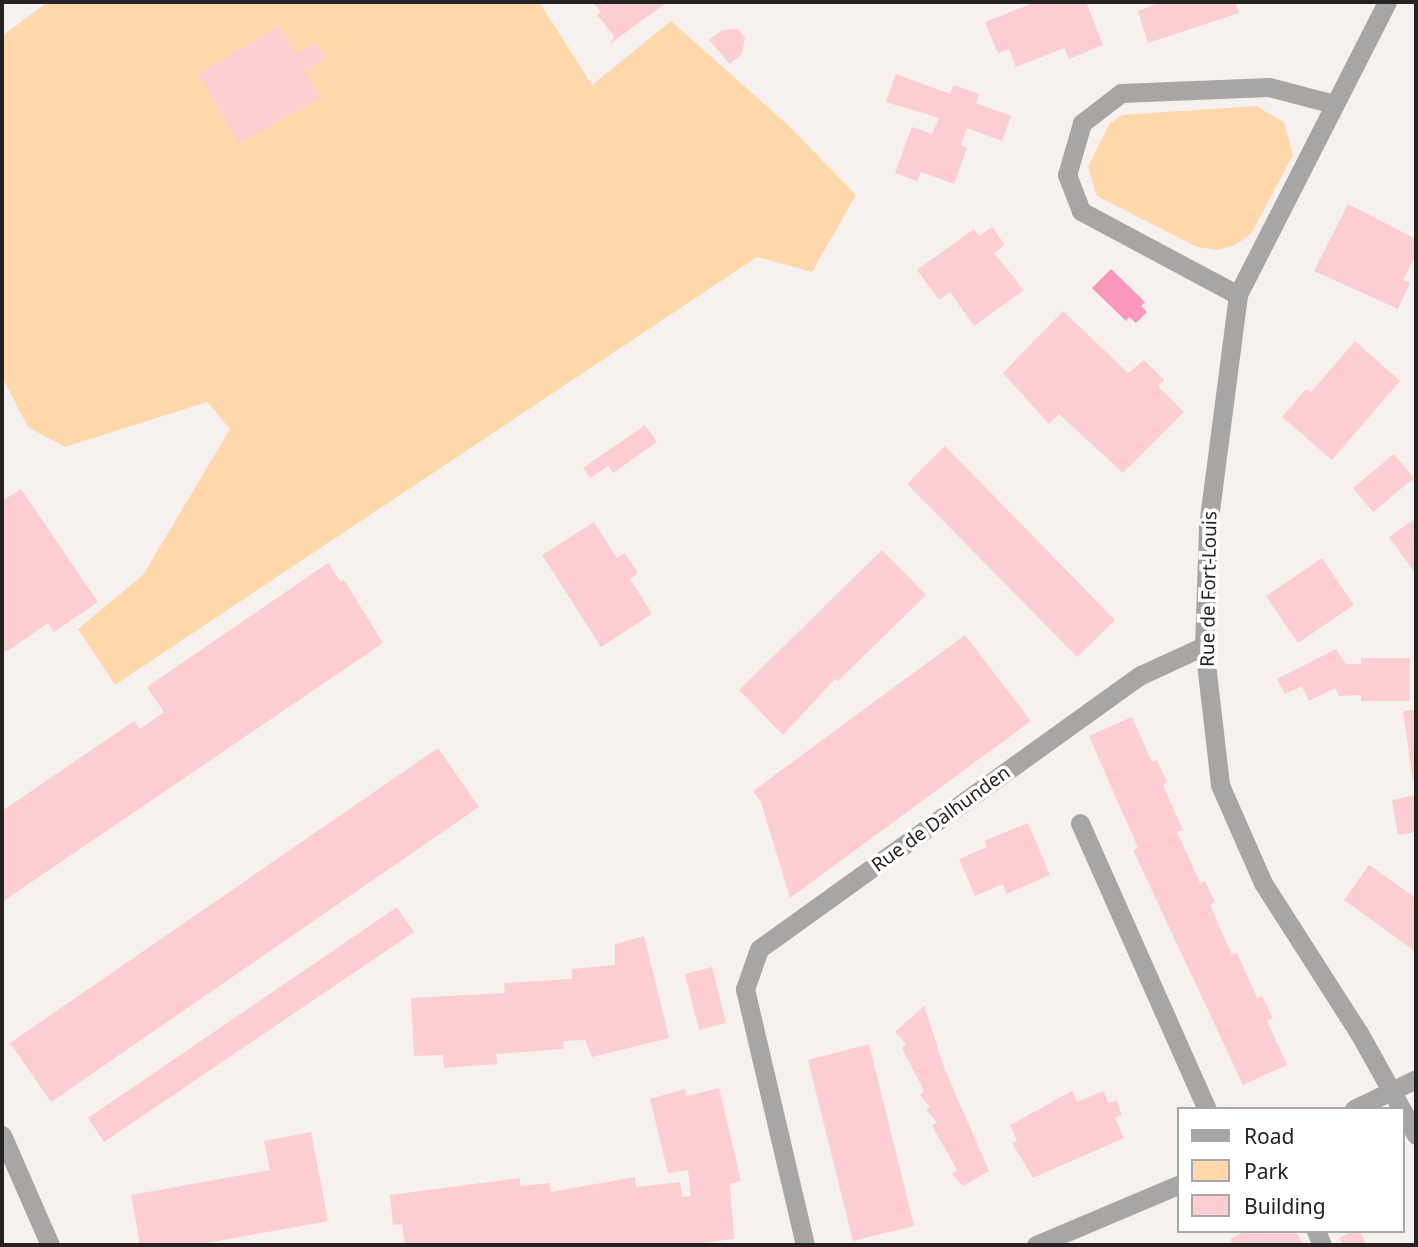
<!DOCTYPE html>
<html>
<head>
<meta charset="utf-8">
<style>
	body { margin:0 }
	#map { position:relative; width:1418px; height:1247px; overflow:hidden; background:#f6f1ef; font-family:"Noto Sans",sans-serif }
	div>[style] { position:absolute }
	.green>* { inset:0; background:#fed7aa }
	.water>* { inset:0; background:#fb97be }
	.building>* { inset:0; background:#fcced1 }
	.service>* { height:19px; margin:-9.5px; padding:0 9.5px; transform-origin:9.5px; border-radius:9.5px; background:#a8a6a5 }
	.minor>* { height:19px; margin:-9.5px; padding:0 9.5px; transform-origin:9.5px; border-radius:9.5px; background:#a8a6a5 }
	.tertiary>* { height:19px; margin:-9.5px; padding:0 9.5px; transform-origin:9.5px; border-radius:9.5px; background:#a8a6a5 }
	span { translate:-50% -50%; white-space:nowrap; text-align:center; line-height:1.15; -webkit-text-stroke:7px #fff; paint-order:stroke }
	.street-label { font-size:19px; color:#242222 }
	.frame { position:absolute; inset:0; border:4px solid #242222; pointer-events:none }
	.legend { position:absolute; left:1177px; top:1107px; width:228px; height:126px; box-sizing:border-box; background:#fff; border:2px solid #a7a7a7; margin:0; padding:9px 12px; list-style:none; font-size:21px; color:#242222 }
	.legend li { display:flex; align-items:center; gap:14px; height:35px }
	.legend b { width:35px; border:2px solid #a7a7a7 }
</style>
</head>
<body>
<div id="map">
	<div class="green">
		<i style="clip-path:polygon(48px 2px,539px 2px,592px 85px,671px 21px,789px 126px,856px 195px,812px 272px,757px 257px,115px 685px,78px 629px,143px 575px,230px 429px,207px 402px,65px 447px,28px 427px,2px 377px,2px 36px)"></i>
		<i style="clip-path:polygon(1256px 106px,1284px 122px,1293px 155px,1251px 234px,1235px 245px,1217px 250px,1197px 247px,1097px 196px,1088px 167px,1109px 124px,1122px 115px)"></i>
	</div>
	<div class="water">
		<i style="clip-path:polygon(1111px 269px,1145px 302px,1141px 306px,1147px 312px,1136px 323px,1129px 317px,1126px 321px,1092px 288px)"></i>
	</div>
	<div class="building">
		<i style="clip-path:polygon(593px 2px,667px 2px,610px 44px,614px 36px,597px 15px,601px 12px)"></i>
		<i style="clip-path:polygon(1036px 2px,1086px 2px,1103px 45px,1069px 59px,1064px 48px,1016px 67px,1009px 49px,998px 53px,985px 22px)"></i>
		<i style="clip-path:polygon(1161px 2px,1235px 2px,1239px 13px,1148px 43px,1138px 11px)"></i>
		<i style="clip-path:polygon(279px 26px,296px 54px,316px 42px,326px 58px,305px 71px,321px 98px,239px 143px,198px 74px)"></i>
		<i style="clip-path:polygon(738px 29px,745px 38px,742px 54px,730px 64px,709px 40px,722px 30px)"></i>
		<i style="clip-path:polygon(896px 74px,950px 94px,954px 85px,979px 94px,976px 103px,1011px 116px,1002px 141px,967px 128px,961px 145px,967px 148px,954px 184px,921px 172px,917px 181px,895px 173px,912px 127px,932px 134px,939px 118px,886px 102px)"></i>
		<i style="clip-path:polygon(1348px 204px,1416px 239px,1416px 254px,1403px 280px,1410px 283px,1398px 309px,1314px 271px)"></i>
		<i style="clip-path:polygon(992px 227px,1005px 245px,994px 253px,1024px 290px,974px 326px,950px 292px,939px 300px,917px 270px,974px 229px,979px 236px)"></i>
		<i style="clip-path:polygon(1063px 311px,1128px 373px,1144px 360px,1164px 380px,1158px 386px,1184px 412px,1123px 473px,1059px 414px,1049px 424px,1003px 373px)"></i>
		<i style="clip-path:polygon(1355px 341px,1400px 381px,1332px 460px,1282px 417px,1306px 389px,1311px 392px)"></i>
		<i style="clip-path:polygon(645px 425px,657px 442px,613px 473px,608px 466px,590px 478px,583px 468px)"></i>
		<i style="clip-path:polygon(945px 446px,1115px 620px,1077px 657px,907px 484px)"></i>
		<i style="clip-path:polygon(1394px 454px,1414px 478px,1373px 512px,1353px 488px)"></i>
		<i style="clip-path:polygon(21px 489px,98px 602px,54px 632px,48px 623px,6px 652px,2px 647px,2px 501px)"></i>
		<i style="clip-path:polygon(1416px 518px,1416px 574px,1389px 537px)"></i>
		<i style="clip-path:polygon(594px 522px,617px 558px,625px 553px,638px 573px,630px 579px,652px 614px,601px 647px,542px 555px)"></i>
		<i style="clip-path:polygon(882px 550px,926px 595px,838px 681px,835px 679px,783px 735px,739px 690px)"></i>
		<i style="clip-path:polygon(1322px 558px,1354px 605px,1298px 643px,1266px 596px)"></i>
		<i style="clip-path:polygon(328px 563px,341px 582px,344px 580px,383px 643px,2px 902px,2px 811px,134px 721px,140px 729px,164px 712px,147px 687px)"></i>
		<i style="clip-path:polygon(965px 635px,1031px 721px,790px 898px,761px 802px,753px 791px)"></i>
		<i style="clip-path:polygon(1336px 649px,1346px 664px,1361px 664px,1361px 658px,1410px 658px,1410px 701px,1361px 701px,1361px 695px,1339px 696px,1335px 688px,1309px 701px,1302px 686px,1285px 694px,1277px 679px)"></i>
		<i style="clip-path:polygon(1416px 709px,1416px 781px,1413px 781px,1403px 711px)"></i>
		<i style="clip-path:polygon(1132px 717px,1152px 762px,1157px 760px,1167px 782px,1163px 785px,1183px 830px,1177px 832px,1200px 883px,1205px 881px,1215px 902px,1210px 905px,1232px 955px,1237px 953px,1257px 998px,1262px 996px,1273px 1018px,1267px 1021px,1287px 1065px,1243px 1085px,1133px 850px,1138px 848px,1089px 736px)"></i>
		<i style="clip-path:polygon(438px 748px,479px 807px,51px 1102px,10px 1043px)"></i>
		<i style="clip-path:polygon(1416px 795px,1416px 832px,1398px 835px,1392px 800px)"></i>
		<i style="clip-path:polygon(1028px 823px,1050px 875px,1006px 894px,1003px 884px,975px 896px,959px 859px,987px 847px,984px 841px)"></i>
		<i style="clip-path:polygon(1369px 865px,1416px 898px,1416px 952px,1344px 900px)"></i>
		<i style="clip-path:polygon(397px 907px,414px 932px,104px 1142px,88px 1118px)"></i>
		<i style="clip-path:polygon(644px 936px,669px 1038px,592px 1057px,585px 1040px,563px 1041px,564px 1049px,496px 1054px,497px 1064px,444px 1068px,443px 1055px,414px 1056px,411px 998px,505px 993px,504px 983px,572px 979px,572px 969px,615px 965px,615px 944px)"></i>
		<i style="clip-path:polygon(712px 967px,726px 1023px,699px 1030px,685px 974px)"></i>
		<i style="clip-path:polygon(924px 1006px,945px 1070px,989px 1171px,963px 1186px,952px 1174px,957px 1170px,932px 1126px,937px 1122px,926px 1110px,930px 1107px,920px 1095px,924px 1091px,902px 1048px,906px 1044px,895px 1032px)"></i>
		<i style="clip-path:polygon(869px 1044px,914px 1226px,853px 1241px,808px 1060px)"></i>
		<i style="clip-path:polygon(719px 1088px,741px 1181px,730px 1184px,734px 1239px,684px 1245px,405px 1245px,402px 1224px,393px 1225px,390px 1195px,520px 1178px,520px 1186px,550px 1183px,551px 1192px,635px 1177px,636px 1187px,680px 1182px,682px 1197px,691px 1196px,688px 1170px,668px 1173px,650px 1099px,685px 1089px,686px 1096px)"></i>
		<i style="clip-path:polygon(1072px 1091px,1077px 1102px,1103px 1091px,1109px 1103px,1116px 1100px,1122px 1115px,1115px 1118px,1124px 1138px,1033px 1178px,1012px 1143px,1017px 1141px,1010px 1125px)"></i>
		<i style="clip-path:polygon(311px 1132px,328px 1221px,196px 1245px,140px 1245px,131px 1195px,270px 1170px,264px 1141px)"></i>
		<i style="clip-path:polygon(1246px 1231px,1296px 1231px,1303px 1245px,1233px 1245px,1230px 1239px)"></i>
		<i style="clip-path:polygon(1353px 1231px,1360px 1231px,1366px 1245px,1343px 1245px,1339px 1238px)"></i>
	</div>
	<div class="service">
		<i style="left:1080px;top:823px;width:313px;rotate:66.1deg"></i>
		<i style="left:1316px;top:1231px;width:15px;rotate:67deg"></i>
	</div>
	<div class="minor">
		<i style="left:1387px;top:2px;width:329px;rotate:117deg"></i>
		<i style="left:1238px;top:295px;width:234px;rotate:97.4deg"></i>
		<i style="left:1208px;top:527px;width:119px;rotate:91.9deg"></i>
		<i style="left:1204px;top:646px;width:140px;rotate:83.4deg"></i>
		<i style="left:1220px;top:785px;width:107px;rotate:66.3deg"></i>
		<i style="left:1263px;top:883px;width:178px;rotate:57.4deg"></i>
		<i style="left:1359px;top:1033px;width:117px;rotate:60.8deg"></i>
		<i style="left:1238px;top:295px;width:178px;rotate:-151.9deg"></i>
		<i style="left:1081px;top:211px;width:39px;rotate:-111deg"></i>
		<i style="left:1067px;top:175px;width:54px;rotate:-73.9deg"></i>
		<i style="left:1082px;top:123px;width:49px;rotate:-37.6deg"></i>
		<i style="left:1121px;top:93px;width:148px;rotate:-2.3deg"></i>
		<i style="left:1269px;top:87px;width:67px;rotate:14.7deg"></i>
		<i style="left:2px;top:1135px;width:120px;rotate:66.4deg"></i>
		<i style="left:805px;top:1245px;width:263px;rotate:-103.2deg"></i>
		<i style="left:745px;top:989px;width:42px;rotate:-70.7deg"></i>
		<i style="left:759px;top:949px;width:470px;rotate:-35.7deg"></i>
		<i style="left:1141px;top:675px;width:69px;rotate:-24.7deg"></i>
	</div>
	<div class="tertiary">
		<i style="left:1354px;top:1109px;width:69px;rotate:-25.8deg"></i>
		<i style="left:1036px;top:1245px;width:154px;rotate:-22.9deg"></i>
	</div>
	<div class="street-label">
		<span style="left:1209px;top:589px;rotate:-89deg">Rue de Fort-Louis</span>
		<span style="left:941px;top:819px;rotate:-36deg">Rue de Dalhunden</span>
	</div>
	<div class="frame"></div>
	<ul class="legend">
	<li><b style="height:9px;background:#a8a6a5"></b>Road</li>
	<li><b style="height:19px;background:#fed7aa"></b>Park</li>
	<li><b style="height:19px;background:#fcced1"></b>Building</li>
	</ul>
</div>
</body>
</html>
